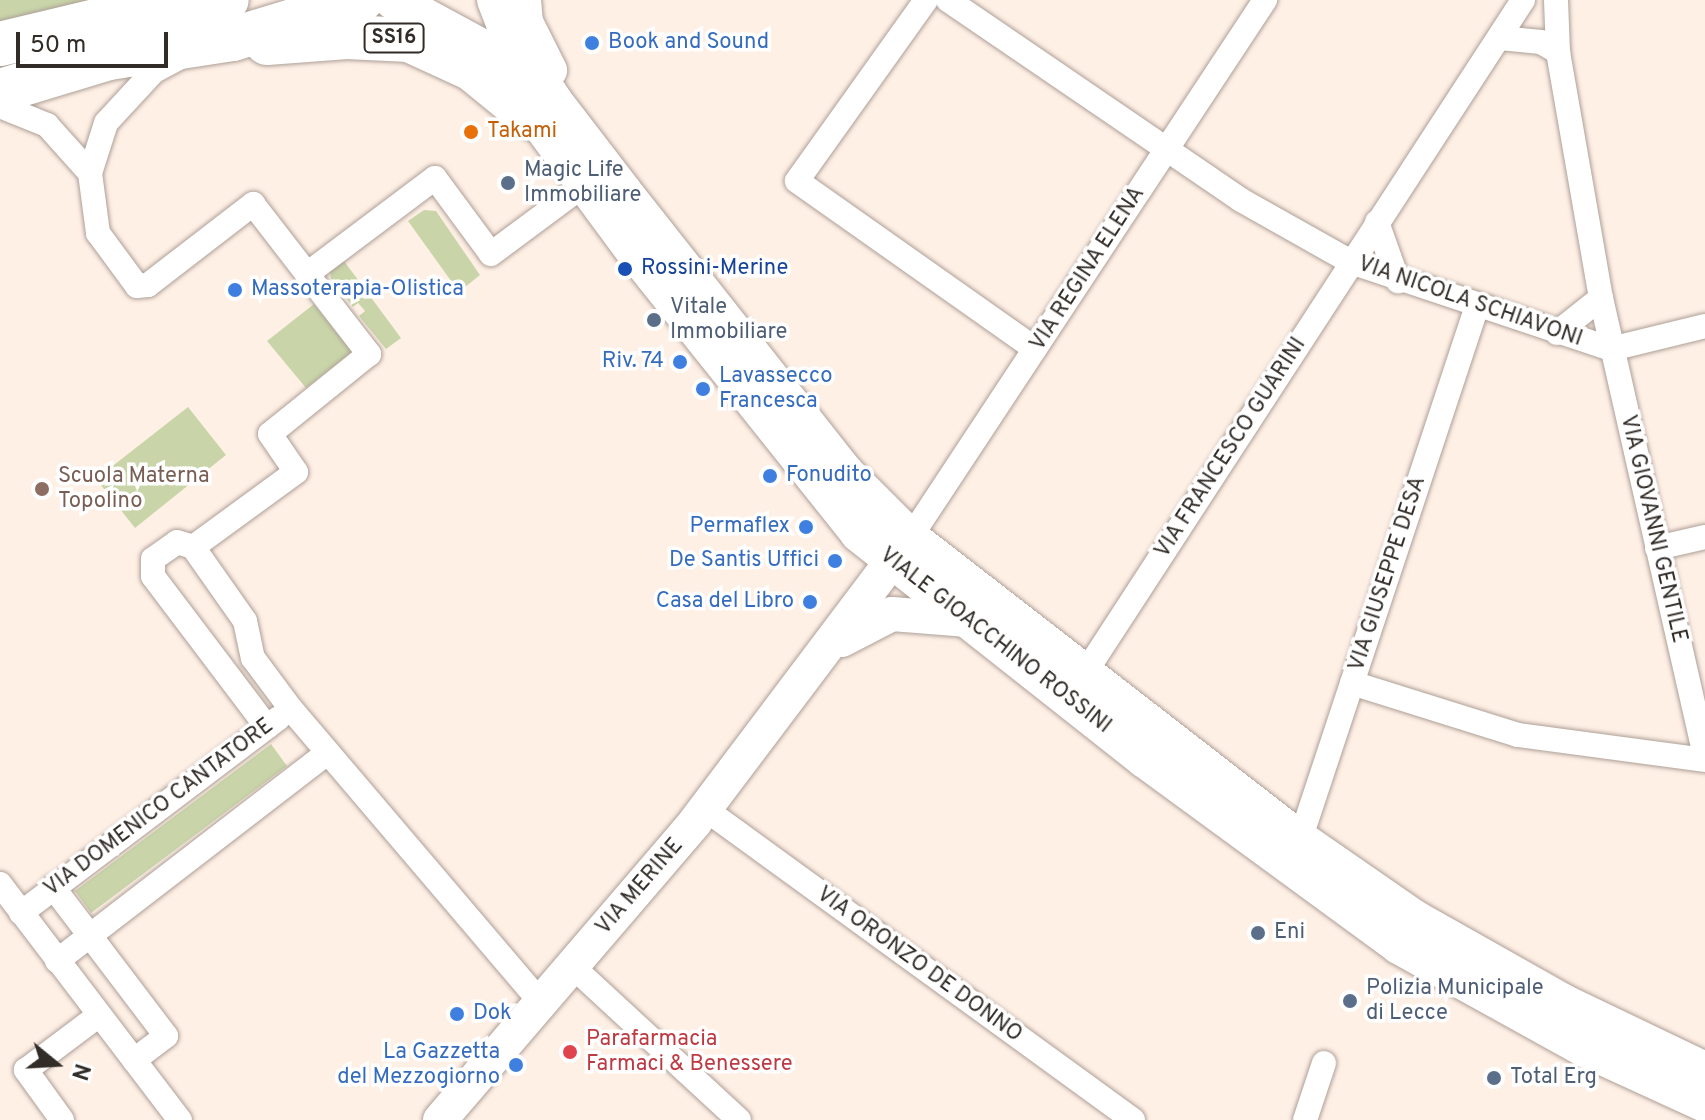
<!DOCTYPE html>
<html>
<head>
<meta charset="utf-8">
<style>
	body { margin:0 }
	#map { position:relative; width:1705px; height:1120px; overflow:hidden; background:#fff0e6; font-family:Overpass,sans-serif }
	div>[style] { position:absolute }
	.green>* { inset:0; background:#c9d5a9 }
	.roads { filter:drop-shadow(0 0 2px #aea097) drop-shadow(0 0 2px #aea097) }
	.street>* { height:24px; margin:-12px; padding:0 12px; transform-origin:12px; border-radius:12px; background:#fff }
	.secondary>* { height:34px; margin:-17px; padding:0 17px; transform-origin:17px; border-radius:17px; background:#fff }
	.primary>* { height:38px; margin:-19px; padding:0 19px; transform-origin:19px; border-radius:19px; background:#fff }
	.highway>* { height:44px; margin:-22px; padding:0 22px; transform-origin:22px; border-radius:22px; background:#fff }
	.dots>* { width:22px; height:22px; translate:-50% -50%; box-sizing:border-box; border:4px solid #fff; border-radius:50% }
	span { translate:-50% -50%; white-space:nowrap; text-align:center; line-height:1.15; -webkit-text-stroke:7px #fff; paint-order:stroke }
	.shield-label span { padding:2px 6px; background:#fff; border:2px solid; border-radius:6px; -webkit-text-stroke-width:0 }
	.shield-label { font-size:20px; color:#312c28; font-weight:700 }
	.shop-label { font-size:22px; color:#366cbe }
	.left { translate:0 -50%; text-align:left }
	.right { translate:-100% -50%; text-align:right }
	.food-label { font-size:22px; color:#c56008 }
	.service-label { font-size:22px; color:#4e5e75 }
	.transit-label { font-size:22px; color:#164399 }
	.street-label { font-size:22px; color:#312c28 }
	.education-label { font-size:22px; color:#785e54 }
	.health-label { font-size:22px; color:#be3a42 }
	.north { position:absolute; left:16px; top:1024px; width:80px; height:80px; -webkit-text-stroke:6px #fff; paint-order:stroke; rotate:108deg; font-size:22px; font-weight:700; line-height:32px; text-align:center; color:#312c28 }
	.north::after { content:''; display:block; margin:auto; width:28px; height:36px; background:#312c28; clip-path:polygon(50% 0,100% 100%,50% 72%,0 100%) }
	.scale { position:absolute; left:16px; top:32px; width:152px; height:36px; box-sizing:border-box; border:4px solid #312c28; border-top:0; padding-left:10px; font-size:24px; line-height:28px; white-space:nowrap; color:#312c28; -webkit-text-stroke:6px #fff; paint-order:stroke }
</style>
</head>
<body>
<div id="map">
	<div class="green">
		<i style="clip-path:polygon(0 0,117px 0,0 28px)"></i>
		<i style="clip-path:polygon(424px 210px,436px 211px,480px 275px,459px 292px,408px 221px)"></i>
		<i style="clip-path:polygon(344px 261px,401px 338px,386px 349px,359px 316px,365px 311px,358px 303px,353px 307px,331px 279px,330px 271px)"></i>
		<i style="clip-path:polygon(314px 304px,352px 352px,306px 388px,267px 341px)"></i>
		<i style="clip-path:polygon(188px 407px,226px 455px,135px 528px,96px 479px)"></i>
		<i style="clip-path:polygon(271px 744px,287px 766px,91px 913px,75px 891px)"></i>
	</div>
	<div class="roads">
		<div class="street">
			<i style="left:926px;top:0;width:222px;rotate:125.5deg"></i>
			<i style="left:797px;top:181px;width:291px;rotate:35.2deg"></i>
			<i style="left:948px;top:0;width:355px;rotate:34.3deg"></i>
			<i style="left:1241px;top:200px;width:126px;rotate:29.4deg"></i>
			<i style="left:1351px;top:262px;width:274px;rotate:18.5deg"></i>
			<i style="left:1611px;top:349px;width:97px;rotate:-13.7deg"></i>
			<i style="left:1556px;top:0;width:52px;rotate:87.8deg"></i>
			<i style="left:1558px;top:52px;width:250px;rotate:80.1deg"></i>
			<i style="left:1601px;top:298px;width:470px;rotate:77.2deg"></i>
			<i style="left:1500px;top:38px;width:41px;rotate:5.6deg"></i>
			<i style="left:1541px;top:42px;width:20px;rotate:30deg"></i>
			<i style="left:177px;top:59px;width:27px;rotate:152deg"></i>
			<i style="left:153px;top:72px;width:69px;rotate:132.7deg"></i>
			<i style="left:106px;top:123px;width:52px;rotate:107.7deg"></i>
			<i style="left:90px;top:173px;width:61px;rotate:82.4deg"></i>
			<i style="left:98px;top:233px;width:66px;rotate:53.7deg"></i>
			<i style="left:137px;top:286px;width:11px;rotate:-5deg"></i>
			<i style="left:148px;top:285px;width:133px;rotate:-37.6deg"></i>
			<i style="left:253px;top:204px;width:190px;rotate:52.3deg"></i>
			<i style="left:369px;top:354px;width:127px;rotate:141.1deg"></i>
			<i style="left:270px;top:434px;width:46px;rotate:55.6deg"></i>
			<i style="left:296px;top:472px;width:127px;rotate:143.9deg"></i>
			<i style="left:0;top:106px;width:51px;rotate:22deg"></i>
			<i style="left:47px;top:125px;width:64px;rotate:48.1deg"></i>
			<i style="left:1377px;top:222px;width:63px;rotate:70.4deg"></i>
			<i style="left:307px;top:274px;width:160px;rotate:-36.9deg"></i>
			<i style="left:435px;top:178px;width:94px;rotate:53.6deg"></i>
			<i style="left:491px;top:254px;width:116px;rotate:-36.6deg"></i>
			<i style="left:1557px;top:333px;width:56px;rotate:-38.5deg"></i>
			<i style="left:910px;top:538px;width:645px;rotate:-56.58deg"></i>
			<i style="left:1657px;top:548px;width:49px;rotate:-12.9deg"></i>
			<i style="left:1085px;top:673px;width:803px;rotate:-56.94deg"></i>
			<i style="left:1352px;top:683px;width:174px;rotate:17.4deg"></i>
			<i style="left:1518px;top:735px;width:189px;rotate:7.6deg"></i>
			<i style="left:267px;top:727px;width:189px;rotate:-127.1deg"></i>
			<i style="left:153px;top:576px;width:17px;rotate:-90deg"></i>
			<i style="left:153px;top:559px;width:29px;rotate:-35deg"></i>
			<i style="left:177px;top:542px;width:17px;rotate:17deg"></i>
			<i style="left:193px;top:547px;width:90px;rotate:54.9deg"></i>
			<i style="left:245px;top:621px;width:38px;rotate:78deg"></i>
			<i style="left:253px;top:658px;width:64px;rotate:53.3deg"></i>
			<i style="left:291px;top:709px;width:386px;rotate:49.6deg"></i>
			<i style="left:705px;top:809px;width:529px;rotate:36deg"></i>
			<i style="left:1300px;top:840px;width:559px;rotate:-71.66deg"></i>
			<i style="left:0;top:884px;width:297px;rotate:52.7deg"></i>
			<i style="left:53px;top:887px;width:187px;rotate:52.8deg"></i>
			<i style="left:166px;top:1036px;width:40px;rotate:143deg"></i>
			<i style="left:21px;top:913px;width:323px;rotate:-37.1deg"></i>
			<i style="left:57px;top:961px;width:341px;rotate:-37.6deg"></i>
			<i style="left:572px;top:966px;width:227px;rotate:42.7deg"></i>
			<i style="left:62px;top:1120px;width:62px;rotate:-125.8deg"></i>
			<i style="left:26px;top:1070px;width:90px;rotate:-36.9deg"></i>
			<i style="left:1305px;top:1120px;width:60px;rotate:-71.6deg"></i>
		</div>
		<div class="secondary">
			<i style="left:524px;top:0;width:22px;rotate:85deg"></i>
			<i style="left:526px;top:22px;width:54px;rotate:63.4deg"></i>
			<i style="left:842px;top:640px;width:56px;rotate:-27.5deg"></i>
			<i style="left:892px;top:614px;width:76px;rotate:4.5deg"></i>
			<i style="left:440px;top:1120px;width:392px;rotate:-49.4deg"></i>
			<i style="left:695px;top:822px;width:356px;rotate:-53deg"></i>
		</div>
		<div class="primary">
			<i style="left:393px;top:0;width:107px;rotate:28.5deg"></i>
			<i style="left:487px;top:51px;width:256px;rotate:53.6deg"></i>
			<i style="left:639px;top:257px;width:353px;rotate:51.4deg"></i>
			<i style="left:859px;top:533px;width:365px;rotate:38.3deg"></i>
			<i style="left:1145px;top:759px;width:315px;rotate:36.2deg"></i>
			<i style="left:1399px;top:945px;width:215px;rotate:29deg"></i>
			<i style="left:1587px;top:1049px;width:130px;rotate:24.6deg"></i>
			<i style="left:496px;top:0;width:33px;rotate:69deg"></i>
			<i style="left:508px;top:31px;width:85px;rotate:57.1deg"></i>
			<i style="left:554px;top:102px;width:113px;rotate:52.5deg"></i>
			<i style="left:623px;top:192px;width:357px;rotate:51.7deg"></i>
			<i style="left:844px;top:472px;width:93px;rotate:45deg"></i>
			<i style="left:910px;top:538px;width:493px;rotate:37.8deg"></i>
			<i style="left:1300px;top:840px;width:139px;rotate:34.7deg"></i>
			<i style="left:1414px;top:919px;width:171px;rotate:29.4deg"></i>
			<i style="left:1563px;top:1003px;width:157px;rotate:25.6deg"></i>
		</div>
		<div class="highway">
			<i style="left:267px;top:43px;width:80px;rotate:-4.3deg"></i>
			<i style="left:347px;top:37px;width:62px;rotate:2.8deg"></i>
			<i style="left:409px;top:40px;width:69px;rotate:24.7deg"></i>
			<i style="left:472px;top:69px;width:77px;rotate:39.2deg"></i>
			<i style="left:0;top:44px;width:158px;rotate:-13.5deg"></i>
			<i style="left:154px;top:7px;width:73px;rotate:-5.5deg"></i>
			<i style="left:0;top:91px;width:114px;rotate:-16.8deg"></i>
			<i style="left:109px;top:58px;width:125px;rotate:-8.7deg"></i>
			<i style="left:233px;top:39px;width:134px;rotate:-16.9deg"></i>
		</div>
	</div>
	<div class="dots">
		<i style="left:592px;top:43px;background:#3f7fe0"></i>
		<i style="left:471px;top:132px;background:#e8710a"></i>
		<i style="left:508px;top:183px;background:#5c6f8a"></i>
		<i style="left:625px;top:269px;background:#1a4fb4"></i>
		<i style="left:235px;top:290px;background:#3f7fe0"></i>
		<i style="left:654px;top:320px;background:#5c6f8a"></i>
		<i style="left:680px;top:362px;background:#3f7fe0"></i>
		<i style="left:703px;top:389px;background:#3f7fe0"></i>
		<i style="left:770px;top:476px;background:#3f7fe0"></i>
		<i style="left:42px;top:489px;background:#8d6e63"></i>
		<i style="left:806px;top:527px;background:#3f7fe0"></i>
		<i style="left:835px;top:561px;background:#3f7fe0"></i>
		<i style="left:810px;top:602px;background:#3f7fe0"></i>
		<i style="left:1258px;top:933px;background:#5c6f8a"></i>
		<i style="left:1350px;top:1001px;background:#5c6f8a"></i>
		<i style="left:457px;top:1014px;background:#3f7fe0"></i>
		<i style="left:570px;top:1052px;background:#e0444e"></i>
		<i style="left:516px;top:1065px;background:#3f7fe0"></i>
		<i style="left:1494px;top:1078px;background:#5c6f8a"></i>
	</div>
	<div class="shield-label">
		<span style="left:394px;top:38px">SS16</span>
	</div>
	<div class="shop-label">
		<span class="left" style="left:608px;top:43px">Book and Sound</span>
		<span class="left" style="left:251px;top:290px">Massoterapia-Olistica</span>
		<span class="right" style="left:664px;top:362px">Riv. 74</span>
		<span class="left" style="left:719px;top:389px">Lavassecco<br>Francesca</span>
		<span class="left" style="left:786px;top:476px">Fonudito</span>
		<span class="right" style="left:790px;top:527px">Permaflex</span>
		<span class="right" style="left:819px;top:561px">De Santis Uffici</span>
		<span class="right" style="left:794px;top:602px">Casa del Libro</span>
		<span class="left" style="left:473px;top:1014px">Dok</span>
		<span class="right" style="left:500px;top:1065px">La Gazzetta<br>del Mezzogiorno</span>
	</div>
	<div class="food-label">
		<span class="left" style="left:487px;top:132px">Takami</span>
	</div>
	<div class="service-label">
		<span class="left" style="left:524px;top:183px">Magic Life<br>Immobiliare</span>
		<span class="left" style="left:670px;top:320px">Vitale<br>Immobiliare</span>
		<span class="left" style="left:1274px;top:933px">Eni</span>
		<span class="left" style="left:1366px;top:1001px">Polizia Municipale<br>di Lecce</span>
		<span class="left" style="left:1510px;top:1078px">Total Erg</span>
	</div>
	<div class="transit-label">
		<span class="left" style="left:641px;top:269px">Rossini-Merine</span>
	</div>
	<div class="street-label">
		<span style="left:1088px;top:269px;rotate:-57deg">VIA REGINA ELENA</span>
		<span style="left:1470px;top:302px;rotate:19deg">VIA NICOLA SCHIAVONI</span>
		<span style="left:1231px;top:448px;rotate:-57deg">VIA FRANCESCO GUARINI</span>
		<span style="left:1653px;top:529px;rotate:77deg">VIA GIOVANNI GENTILE</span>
		<span style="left:1388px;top:574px;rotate:-72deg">VIA GIUSEPPE DESA</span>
		<span style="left:995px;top:641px;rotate:38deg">VIALE GIOACCHINO ROSSINI</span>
		<span style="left:159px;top:808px;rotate:-37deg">VIA DOMENICO CANTATORE</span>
		<span style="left:640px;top:887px;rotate:-49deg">VIA MERINE</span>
		<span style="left:919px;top:965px;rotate:36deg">VIA ORONZO DE DONNO</span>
	</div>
	<div class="education-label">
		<span class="left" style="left:58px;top:489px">Scuola Materna<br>Topolino</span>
	</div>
	<div class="health-label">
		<span class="left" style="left:586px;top:1052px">Parafarmacia<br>Farmaci &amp; Benessere</span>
	</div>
	<div class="north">N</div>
	<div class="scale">50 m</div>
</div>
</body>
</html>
